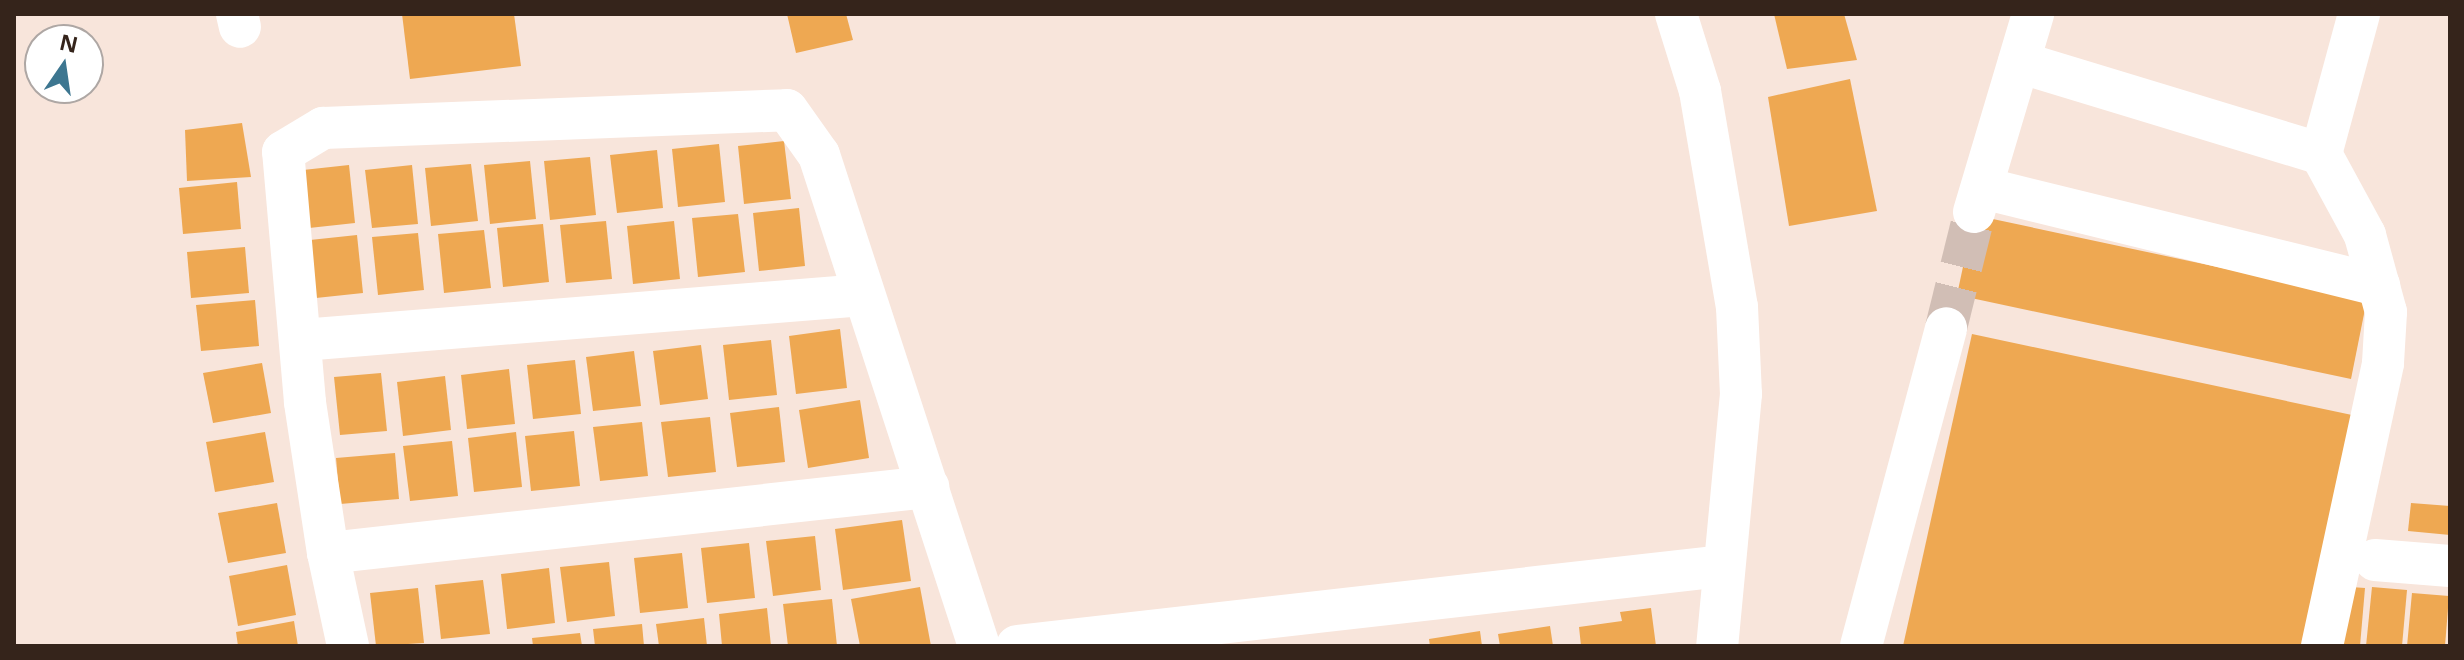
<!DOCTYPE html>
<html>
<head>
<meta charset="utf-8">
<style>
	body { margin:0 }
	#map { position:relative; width:2464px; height:660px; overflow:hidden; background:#f8e5db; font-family:"Open Sans",sans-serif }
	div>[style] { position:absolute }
	.building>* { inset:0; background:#eea852 }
	.minor-tunnel>* { height:42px; margin-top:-21px; transform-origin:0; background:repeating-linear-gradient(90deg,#d1beb5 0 42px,transparent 0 63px) }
	.minor>* { height:42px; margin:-21px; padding:0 21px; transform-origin:21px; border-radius:21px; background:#fff }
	span { translate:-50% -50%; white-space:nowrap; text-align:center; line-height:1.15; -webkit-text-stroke:6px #fff; paint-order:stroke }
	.frame { position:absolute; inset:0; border:16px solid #35241b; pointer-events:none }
	.north { position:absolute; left:24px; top:24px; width:80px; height:80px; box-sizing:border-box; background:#fff; border:2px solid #aea7a4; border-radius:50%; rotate:13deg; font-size:22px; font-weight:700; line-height:32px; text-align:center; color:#35241b }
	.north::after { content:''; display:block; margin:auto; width:28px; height:36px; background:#3d7690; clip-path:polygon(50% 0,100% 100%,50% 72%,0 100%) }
</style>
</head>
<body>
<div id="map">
	<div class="building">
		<i style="clip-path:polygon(402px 14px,514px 14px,521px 66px,410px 79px)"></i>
		<i style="clip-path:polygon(787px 14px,846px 14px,853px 40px,796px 53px)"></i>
		<i style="clip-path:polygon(1774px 14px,1844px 14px,1857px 60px,1787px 69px)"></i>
		<i style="clip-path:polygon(1850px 79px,1877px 211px,1789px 226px,1768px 97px)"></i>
		<i style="clip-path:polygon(242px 123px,251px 177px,187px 181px,185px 130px)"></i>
		<i style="clip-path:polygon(784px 141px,791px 199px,744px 204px,738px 146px)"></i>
		<i style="clip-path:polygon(719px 144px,725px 202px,678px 207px,672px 149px)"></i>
		<i style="clip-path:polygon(657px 150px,663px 208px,617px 213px,610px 155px)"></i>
		<i style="clip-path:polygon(590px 157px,596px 215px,550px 220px,544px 161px)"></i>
		<i style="clip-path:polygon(530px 161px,536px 219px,490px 224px,484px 165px)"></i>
		<i style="clip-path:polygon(471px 164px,478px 221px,431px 226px,425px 168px)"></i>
		<i style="clip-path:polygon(349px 165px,355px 223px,309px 228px,303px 170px)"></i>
		<i style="clip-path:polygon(412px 165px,418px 224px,372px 228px,365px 170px)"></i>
		<i style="clip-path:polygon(237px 182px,241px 229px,183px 234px,179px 188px)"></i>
		<i style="clip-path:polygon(799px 208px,805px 266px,759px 271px,753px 213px)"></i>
		<i style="clip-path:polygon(738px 214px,745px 272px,698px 277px,692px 218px)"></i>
		<i style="clip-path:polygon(1974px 215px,2367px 299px,2351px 379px,1957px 295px)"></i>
		<i style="clip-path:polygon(606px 221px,612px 279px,566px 283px,560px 225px)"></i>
		<i style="clip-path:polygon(674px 221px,680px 279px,633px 284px,627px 226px)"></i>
		<i style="clip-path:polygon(543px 224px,549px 282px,503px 287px,497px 228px)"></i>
		<i style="clip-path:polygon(484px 230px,491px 288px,444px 293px,438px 234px)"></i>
		<i style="clip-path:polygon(418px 233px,424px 290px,378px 295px,372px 237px)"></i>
		<i style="clip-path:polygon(357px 235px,363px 293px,316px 298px,310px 240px)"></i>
		<i style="clip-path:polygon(245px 247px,249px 293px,191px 298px,187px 252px)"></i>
		<i style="clip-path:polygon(255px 300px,259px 346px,201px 351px,196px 305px)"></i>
		<i style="clip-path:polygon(840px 329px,847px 388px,796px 394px,789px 336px)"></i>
		<i style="clip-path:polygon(1972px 334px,2352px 415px,2302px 646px,1903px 646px)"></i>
		<i style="clip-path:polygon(771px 340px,777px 395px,729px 400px,723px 345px)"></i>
		<i style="clip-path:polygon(701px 345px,708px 399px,660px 405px,653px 351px)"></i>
		<i style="clip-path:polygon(634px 351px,641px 406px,593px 411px,586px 357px)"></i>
		<i style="clip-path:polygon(575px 360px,581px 414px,533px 419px,527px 365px)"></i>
		<i style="clip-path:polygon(262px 363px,271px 413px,213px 423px,203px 373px)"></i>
		<i style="clip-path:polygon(509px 369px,515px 424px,467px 429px,461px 375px)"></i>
		<i style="clip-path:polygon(381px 373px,387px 431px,340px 435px,334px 377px)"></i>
		<i style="clip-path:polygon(445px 376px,451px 430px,403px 436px,397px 382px)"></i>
		<i style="clip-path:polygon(860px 400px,869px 458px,808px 468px,799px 410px)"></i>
		<i style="clip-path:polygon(779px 407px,785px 462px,737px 467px,730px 413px)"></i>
		<i style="clip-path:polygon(710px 417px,716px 472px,668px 477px,661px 422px)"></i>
		<i style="clip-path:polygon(642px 422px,648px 476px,600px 481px,593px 427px)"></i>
		<i style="clip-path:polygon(574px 431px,580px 486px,531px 491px,525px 436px)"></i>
		<i style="clip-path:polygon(265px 432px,274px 482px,215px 492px,206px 442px)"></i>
		<i style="clip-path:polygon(516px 432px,522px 487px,474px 492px,468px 438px)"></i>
		<i style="clip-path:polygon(452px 441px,458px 496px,410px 501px,403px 446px)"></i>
		<i style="clip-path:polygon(395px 453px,399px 499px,340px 504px,336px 458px)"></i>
		<i style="clip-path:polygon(277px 503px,286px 553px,228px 563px,218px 513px)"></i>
		<i style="clip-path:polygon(2411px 503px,2450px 506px,2450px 535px,2408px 531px)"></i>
		<i style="clip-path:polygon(902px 520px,911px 581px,843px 590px,835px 529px)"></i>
		<i style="clip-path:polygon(815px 536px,821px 590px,773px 596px,766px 541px)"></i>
		<i style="clip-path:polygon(749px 543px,755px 598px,707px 603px,701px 548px)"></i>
		<i style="clip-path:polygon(682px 553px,688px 608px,640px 613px,634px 558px)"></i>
		<i style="clip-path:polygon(609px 562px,615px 616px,567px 622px,560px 567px)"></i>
		<i style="clip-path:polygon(287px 565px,296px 615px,238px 626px,229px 576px)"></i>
		<i style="clip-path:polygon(549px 568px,555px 623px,507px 629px,501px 574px)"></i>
		<i style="clip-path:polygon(483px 580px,490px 634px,441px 639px,435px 585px)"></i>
		<i style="clip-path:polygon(2337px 586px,2365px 588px,2360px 646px,2332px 643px)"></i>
		<i style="clip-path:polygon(920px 587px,931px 646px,860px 646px,851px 599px)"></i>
		<i style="clip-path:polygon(2372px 587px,2407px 590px,2402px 646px,2366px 646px)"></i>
		<i style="clip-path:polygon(418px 588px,424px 643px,376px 646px,370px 593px)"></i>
		<i style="clip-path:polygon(2412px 593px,2449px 596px,2445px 646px,2407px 646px)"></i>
		<i style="clip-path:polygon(832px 599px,837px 646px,788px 646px,783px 604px)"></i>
		<i style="clip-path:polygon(767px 608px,771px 646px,722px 646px,719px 614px)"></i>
		<i style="clip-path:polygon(1651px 608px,1656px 646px,1581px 646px,1579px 627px,1622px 621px,1620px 612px)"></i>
		<i style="clip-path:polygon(704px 618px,707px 646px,659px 646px,656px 624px)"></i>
		<i style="clip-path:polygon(294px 621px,298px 646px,238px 646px,236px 632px)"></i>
		<i style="clip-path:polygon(642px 624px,644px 646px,595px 646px,593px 629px)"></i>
		<i style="clip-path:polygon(1550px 626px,1553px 646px,1500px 646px,1498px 634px)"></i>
		<i style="clip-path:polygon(1480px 631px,1482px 646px,1430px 646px,1429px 639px)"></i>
		<i style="clip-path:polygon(580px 633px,582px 646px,533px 646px,532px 638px)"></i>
	</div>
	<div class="minor-tunnel">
		<i style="left:1946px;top:328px;width:116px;rotate:-76.1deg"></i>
	</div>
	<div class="minor">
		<i style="left:237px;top:14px;width:13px;rotate:77deg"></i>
		<i style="left:1676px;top:14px;width:81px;rotate:72.7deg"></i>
		<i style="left:1700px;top:91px;width:219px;rotate:80.3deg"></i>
		<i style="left:1737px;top:307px;width:87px;rotate:87.4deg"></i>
		<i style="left:1741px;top:394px;width:253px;rotate:95.4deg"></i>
		<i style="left:2019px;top:62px;width:316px;rotate:16.9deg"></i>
		<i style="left:1983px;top:188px;width:408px;rotate:13.8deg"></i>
		<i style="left:1974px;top:212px;width:207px;rotate:-73.4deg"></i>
		<i style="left:302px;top:340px;width:563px;rotate:-4.59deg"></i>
		<i style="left:328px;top:553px;width:604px;rotate:-6.28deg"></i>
		<i style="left:2375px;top:560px;width:75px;rotate:4.6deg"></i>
		<i style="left:348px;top:646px;width:95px;rotate:-102.1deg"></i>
		<i style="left:328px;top:553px;width:153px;rotate:-98.7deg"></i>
		<i style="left:305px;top:402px;width:251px;rotate:-95deg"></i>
		<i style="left:283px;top:152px;width:47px;rotate:-31deg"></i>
		<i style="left:323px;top:128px;width:464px;rotate:-2.2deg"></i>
		<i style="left:787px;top:110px;width:55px;rotate:54.6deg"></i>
		<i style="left:819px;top:155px;width:516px;rotate:71.95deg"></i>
		<i style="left:1017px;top:646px;width:710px;rotate:-6.47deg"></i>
		<i style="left:1861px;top:646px;width:329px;rotate:-75deg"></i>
		<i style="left:2322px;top:646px;width:289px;rotate:-77.8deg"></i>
		<i style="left:2383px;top:363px;width:51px;rotate:-86.6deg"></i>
		<i style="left:2386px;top:312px;width:80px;rotate:-105.3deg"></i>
		<i style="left:2365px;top:235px;width:92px;rotate:-118.5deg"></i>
		<i style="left:2321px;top:154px;width:145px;rotate:-74.8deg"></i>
	</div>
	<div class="frame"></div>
	<div class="north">N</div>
</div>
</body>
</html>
